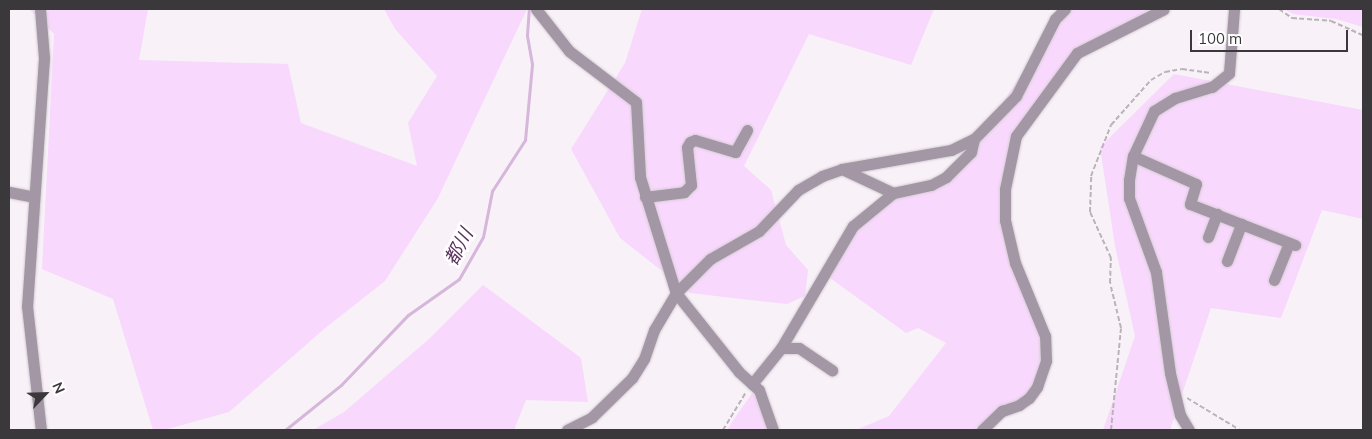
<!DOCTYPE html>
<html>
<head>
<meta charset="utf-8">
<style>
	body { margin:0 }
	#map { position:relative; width:1372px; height:439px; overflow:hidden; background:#f8f1f8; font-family:Mulish,"Noto Sans JP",sans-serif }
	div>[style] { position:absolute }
	.green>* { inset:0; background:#f8d8fc }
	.stream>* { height:3px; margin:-1.5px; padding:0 1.5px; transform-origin:1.5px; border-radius:1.5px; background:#d6b6da }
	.path>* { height:2px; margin-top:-1px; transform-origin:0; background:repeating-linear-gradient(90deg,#bab4ba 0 5px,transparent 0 7.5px) }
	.roads { filter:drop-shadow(0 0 1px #d2ccd2) drop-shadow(0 0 1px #d2ccd2) }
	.minor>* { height:11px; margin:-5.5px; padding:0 5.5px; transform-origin:5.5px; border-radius:5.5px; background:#a396a5 }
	span { translate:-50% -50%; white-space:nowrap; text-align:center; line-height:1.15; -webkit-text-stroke:5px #fff; paint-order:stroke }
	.water-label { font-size:19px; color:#5c3361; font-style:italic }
	.frame { position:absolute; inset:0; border:10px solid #3b383b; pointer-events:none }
	.north { position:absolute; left:20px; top:369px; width:50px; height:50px; -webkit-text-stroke:4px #fff; paint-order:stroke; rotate:66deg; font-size:14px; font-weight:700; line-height:20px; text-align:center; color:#3b383b }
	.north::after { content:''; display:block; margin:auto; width:18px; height:22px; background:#3b383b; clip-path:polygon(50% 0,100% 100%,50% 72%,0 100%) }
	.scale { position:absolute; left:1190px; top:30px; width:158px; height:22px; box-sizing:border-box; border:2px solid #3b383b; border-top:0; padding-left:6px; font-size:15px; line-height:18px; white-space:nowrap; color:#3b383b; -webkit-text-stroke:4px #fff; paint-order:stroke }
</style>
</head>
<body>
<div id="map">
	<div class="green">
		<i style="clip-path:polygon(29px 9px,148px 9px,139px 60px,288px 64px,301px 123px,417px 166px,408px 123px,437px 76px,395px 29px,384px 9px,527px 9px,438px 198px,385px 281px,324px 329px,229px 412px,164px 430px,153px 430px,113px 299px,42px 269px,54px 34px)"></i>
		<i style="clip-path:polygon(642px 9px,934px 9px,911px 65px,809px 34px,744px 166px,771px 190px,786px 245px,808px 270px,805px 296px,787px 304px,690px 293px,620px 238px,571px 149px,625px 63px)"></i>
		<i style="clip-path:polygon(1069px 9px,1155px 9px,1078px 48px,1016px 129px,1002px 211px,1042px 341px,1043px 358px,1032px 389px,978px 430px,856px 430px,889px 416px,946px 343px,918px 328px,906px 333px,830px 278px,856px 227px,898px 196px,945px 183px,969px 162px,990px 122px,1059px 17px)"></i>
		<i style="clip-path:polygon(1284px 9px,1363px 9px,1363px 27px,1336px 19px,1293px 14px)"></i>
		<i style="clip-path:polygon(1174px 74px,1363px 110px,1363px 219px,1322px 210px,1281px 318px,1211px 308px,1170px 430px,1103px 430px,1135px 336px,1115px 246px,1100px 147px)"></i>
		<i style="clip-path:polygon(483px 285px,581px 358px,588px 402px,526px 400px,514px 430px,313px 430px,344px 412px,429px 339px)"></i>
		<i style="clip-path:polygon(753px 392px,770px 430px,727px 430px,734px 419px)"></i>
	</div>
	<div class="stream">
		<i style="left:285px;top:430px;width:72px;rotate:-38.8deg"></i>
		<i style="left:341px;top:385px;width:97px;rotate:-46.3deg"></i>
		<i style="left:408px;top:315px;width:62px;rotate:-35.2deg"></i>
		<i style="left:459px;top:279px;width:48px;rotate:-60.3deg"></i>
		<i style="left:483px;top:237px;width:47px;rotate:-78.9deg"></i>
		<i style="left:492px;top:191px;width:61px;rotate:-57.1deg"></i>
		<i style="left:525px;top:140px;width:76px;rotate:-84.7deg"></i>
		<i style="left:532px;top:64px;width:29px;rotate:-100deg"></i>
		<i style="left:527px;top:35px;width:26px;rotate:-86deg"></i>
	</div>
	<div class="path">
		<i style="left:1279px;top:9px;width:16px;rotate:35deg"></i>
		<i style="left:1292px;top:18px;width:39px;rotate:4deg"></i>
		<i style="left:1331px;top:21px;width:35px;rotate:24deg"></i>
		<i style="left:1187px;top:398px;width:62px;rotate:31.1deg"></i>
		<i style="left:723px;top:430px;width:44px;rotate:-58.8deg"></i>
		<i style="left:1111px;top:430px;width:102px;rotate:-84.4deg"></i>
		<i style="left:1121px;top:328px;width:46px;rotate:-103.7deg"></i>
		<i style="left:1110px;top:283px;width:25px;rotate:-88deg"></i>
		<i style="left:1111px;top:258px;width:51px;rotate:-114.5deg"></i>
		<i style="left:1090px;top:212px;width:36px;rotate:-88deg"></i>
		<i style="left:1091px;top:176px;width:55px;rotate:-68.6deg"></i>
		<i style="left:1111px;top:125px;width:60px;rotate:-48.4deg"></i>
		<i style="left:1151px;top:80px;width:16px;rotate:-30deg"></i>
		<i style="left:1165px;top:72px;width:17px;rotate:-10deg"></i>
		<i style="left:1182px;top:69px;width:29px;rotate:8deg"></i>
	</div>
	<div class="roads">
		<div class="minor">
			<i style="left:40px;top:9px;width:49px;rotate:85.3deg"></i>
			<i style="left:44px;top:58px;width:249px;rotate:93.9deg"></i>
			<i style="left:27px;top:306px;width:125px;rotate:83.6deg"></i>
			<i style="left:536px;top:9px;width:53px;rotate:51.8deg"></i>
			<i style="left:569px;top:51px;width:84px;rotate:37.3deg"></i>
			<i style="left:636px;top:102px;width:75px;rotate:86.9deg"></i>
			<i style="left:640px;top:177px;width:121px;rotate:72.8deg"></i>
			<i style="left:676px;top:293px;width:101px;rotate:51.4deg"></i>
			<i style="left:739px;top:372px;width:27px;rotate:42deg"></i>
			<i style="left:759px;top:390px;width:42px;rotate:70.7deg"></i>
			<i style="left:1133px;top:156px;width:69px;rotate:24deg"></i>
			<i style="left:1196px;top:184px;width:21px;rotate:107deg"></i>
			<i style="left:1190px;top:204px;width:113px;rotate:21.3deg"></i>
			<i style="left:842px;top:169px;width:56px;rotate:25.2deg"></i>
			<i style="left:9px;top:192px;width:25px;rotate:11deg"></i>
			<i style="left:645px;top:197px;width:39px;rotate:-7deg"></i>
			<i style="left:684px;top:192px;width:10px;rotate:-45deg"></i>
			<i style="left:691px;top:185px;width:38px;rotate:-96deg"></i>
			<i style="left:687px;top:147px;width:6px;rotate:-59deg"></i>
			<i style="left:690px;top:142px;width:5px;rotate:-22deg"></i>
			<i style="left:695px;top:140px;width:42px;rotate:16.7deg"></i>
			<i style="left:735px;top:152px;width:25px;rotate:-61deg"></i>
			<i style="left:1208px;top:237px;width:25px;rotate:-69deg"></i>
			<i style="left:1227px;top:261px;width:40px;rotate:-69deg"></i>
			<i style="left:1274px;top:280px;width:40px;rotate:-68deg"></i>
			<i style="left:781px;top:348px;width:18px"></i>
			<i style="left:799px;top:348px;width:40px;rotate:34deg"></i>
			<i style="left:752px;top:384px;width:46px;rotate:-51.1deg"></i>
			<i style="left:781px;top:348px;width:142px;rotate:-59.5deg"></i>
			<i style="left:853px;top:226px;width:52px;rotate:-39.5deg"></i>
			<i style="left:893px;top:193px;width:39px;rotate:-12deg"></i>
			<i style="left:931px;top:185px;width:17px;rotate:-28deg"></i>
			<i style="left:946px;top:177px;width:35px;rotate:-45deg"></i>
			<i style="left:971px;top:152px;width:13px;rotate:-77deg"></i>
			<i style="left:567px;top:430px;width:28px;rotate:-27deg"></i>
			<i style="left:592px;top:417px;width:56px;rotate:-44.3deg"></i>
			<i style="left:632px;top:378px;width:22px;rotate:-58deg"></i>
			<i style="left:644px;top:359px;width:31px;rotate:-71deg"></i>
			<i style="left:654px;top:330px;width:43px;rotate:-59.3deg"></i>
			<i style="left:676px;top:293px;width:48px;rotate:-45deg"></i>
			<i style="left:710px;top:259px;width:56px;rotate:-29.7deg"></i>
			<i style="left:759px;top:231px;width:57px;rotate:-46.4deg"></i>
			<i style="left:798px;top:190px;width:28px;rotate:-30deg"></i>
			<i style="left:822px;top:176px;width:21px;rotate:-19deg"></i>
			<i style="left:842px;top:169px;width:111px;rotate:-9.9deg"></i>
			<i style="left:951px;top:150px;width:25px;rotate:-26deg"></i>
			<i style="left:974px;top:139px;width:60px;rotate:-45.7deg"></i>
			<i style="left:1016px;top:96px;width:86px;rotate:-63.1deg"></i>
			<i style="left:1055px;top:19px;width:14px;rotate:-45deg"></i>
			<i style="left:982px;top:430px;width:28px;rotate:-44deg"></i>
			<i style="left:1002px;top:411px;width:18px;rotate:-19deg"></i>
			<i style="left:1019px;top:405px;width:12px;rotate:-35deg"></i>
			<i style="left:1029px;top:398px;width:14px;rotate:-54deg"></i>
			<i style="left:1037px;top:387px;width:28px;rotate:-71deg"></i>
			<i style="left:1046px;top:361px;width:25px;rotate:-92deg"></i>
			<i style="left:1045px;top:336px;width:79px;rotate:-112.3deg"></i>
			<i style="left:1015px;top:263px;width:44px;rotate:-103.1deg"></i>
			<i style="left:1005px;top:220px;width:31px;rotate:-90deg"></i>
			<i style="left:1005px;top:189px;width:54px;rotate:-78.3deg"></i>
			<i style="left:1016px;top:136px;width:103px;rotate:-53.7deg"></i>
			<i style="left:1077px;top:53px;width:97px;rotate:-26.8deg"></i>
			<i style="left:1189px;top:430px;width:17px;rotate:-121deg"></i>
			<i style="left:1180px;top:415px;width:43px;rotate:-103.4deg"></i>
			<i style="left:1170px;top:373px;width:102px;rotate:-97.9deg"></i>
			<i style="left:1156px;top:272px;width:79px;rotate:-110deg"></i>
			<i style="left:1129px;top:198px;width:18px;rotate:-90deg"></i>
			<i style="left:1129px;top:180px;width:24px;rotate:-81deg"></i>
			<i style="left:1133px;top:156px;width:50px;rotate:-65deg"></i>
			<i style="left:1154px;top:111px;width:25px;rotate:-32deg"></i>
			<i style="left:1175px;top:98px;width:39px;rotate:-17deg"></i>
			<i style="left:1212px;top:87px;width:22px;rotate:-39deg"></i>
			<i style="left:1229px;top:73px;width:64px;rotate:-85.5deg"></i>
		</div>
	</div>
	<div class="water-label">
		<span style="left:459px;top:247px;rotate:-62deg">都川</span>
	</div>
	<div class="frame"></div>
	<div class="north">N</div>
	<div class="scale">100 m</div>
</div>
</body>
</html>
